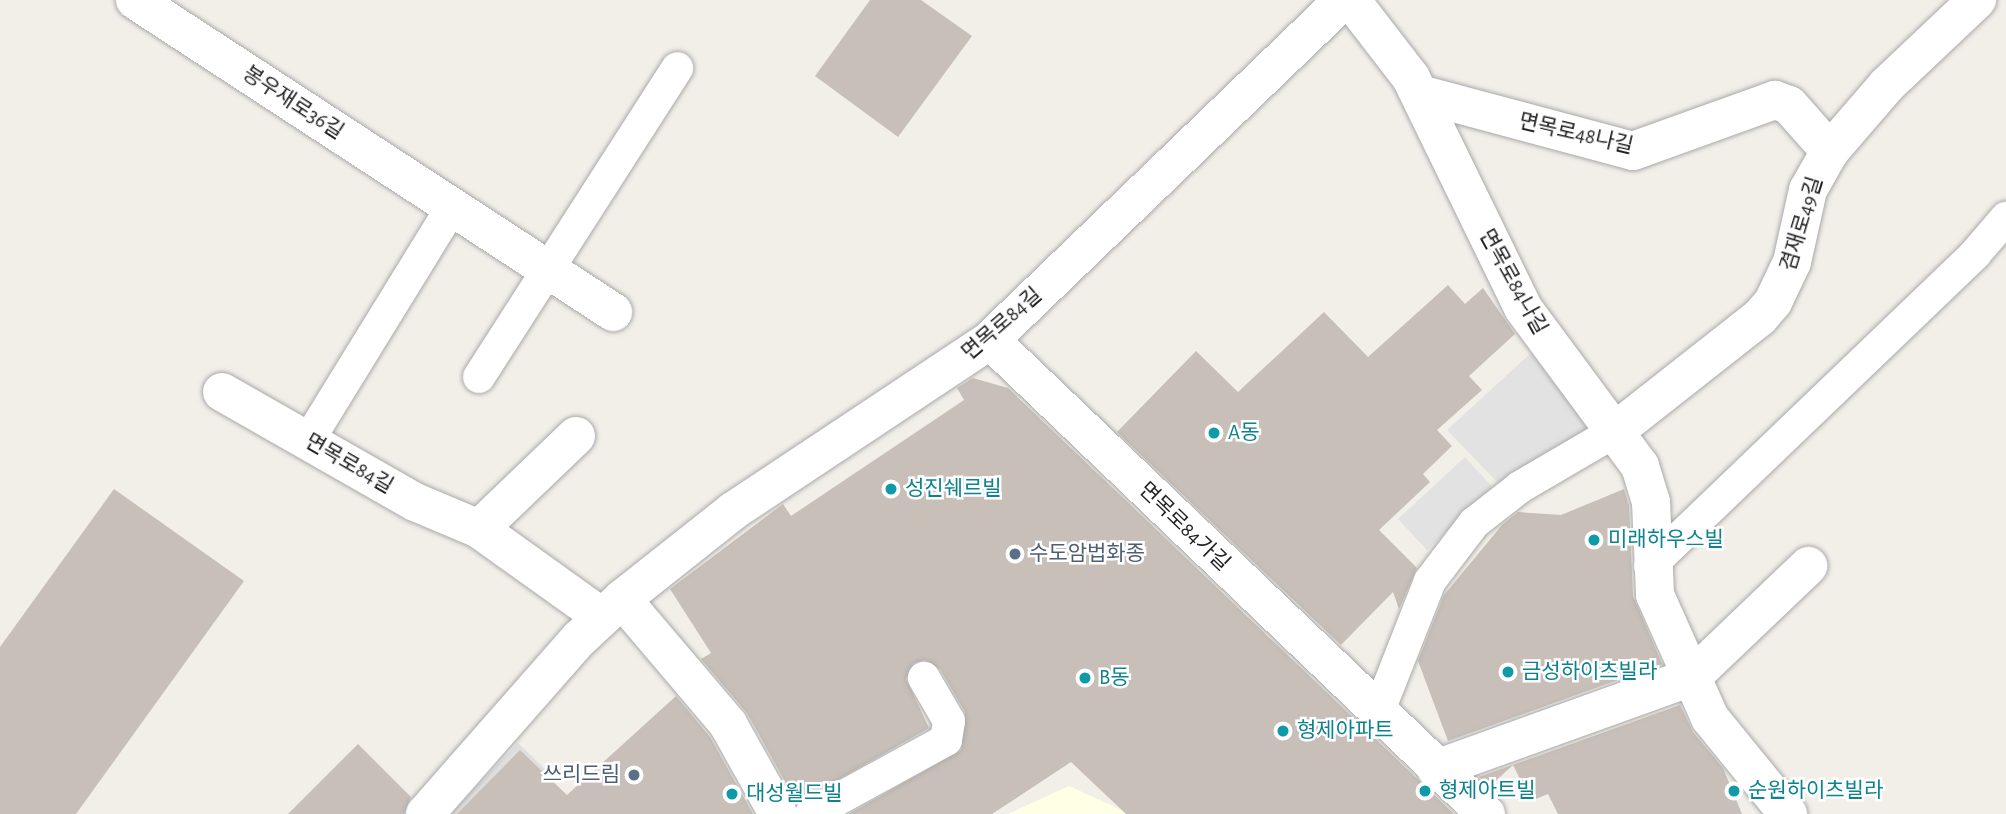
<!DOCTYPE html>
<html>
<head>
<meta charset="utf-8">
<style>
	body { margin:0 }
	#map { position:relative; width:2006px; height:814px; overflow:hidden; background:#f2efe9; font-family:"Alegreya Sans","Noto Sans KR",sans-serif }
	div>[style] { position:absolute }
	.residential>* { inset:0; background:#e0dfdf }
	.education>* { inset:0; background:#ffffe5 }
	.parking>* { inset:0; background:#e2e2e2 }
	.building>* { inset:0; background:#c7bfb8 }
	.roads { filter:drop-shadow(0 0 2px #a9a9a9) drop-shadow(0 0 2px #a9a9a9) }
	.service>* { height:32px; margin:-16px; padding:0 16px; transform-origin:16px; border-radius:16px; background:#fff }
	.minor>* { height:38px; margin:-19px; padding:0 19px; transform-origin:19px; border-radius:19px; background:#fff }
	.dots>* { width:19px; height:19px; translate:-50% -50%; box-sizing:border-box; border:4px solid #fff; border-radius:50% }
	span { translate:-50% -50%; white-space:nowrap; text-align:center; line-height:1.15; -webkit-text-stroke:5px #fff; paint-order:stroke }
	.street-label { font-size:21px; color:#222 }
	.culture-label { font-size:21px; color:#0d838f }
	.left { translate:0 -50%; text-align:left }
	.service-label { font-size:21px; color:#4e5e75 }
	.right { translate:-100% -50%; text-align:right }
</style>
</head>
<body>
<div id="map">
	<div class="residential">
		<i style="clip-path:polygon(518px 743px,546px 770px,540px 780px,575px 814px,450px 814px)"></i>
	</div>
	<div class="education">
		<i style="clip-path:polygon(1069px 786px,1130px 814px,1008px 814px)"></i>
	</div>
	<div class="parking">
		<i style="clip-path:polygon(1531px 353px,1593px 433px,1499px 484px,1447px 430px)"></i>
		<i style="clip-path:polygon(1465px 457px,1493px 488px,1427px 550px,1398px 519px)"></i>
	</div>
	<div class="building">
		<i style="clip-path:polygon(870px 0,921px 0,972px 36px,898px 137px,815px 76px)"></i>
		<i style="clip-path:polygon(1448px 285px,1465px 304px,1483px 288px,1515px 334px,1469px 376px,1482px 390px,1437px 430px,1452px 446px,1423px 474px,1430px 482px,1379px 530px,1417px 568px,1399px 609px,1393px 592px,1341px 645px,1117px 432px,1196px 351px,1238px 392px,1324px 312px,1368px 357px)"></i>
		<i style="clip-path:polygon(973px 378px,1008px 388px,1454px 814px,1126px 814px,1071px 762px,992px 814px,849px 814px,961px 750px,965px 712px,940px 669px,925px 660px,914px 663px,906px 679px,929px 728px,797px 803px,747px 713px,701px 659px,711px 653px,670px 589px,783px 504px,791px 516px,964px 400px,957px 388px)"></i>
		<i style="clip-path:polygon(114px 489px,244px 581px,76px 814px,0 814px,0 647px)"></i>
		<i style="clip-path:polygon(1624px 489px,1629px 506px,1633px 596px,1662px 664px,1448px 741px,1418px 661px,1444px 595px,1502px 525px,1518px 512px,1561px 515px)"></i>
		<i style="clip-path:polygon(676px 696px,710px 737px,753px 814px,457px 814px,520px 750px,567px 795px)"></i>
		<i style="clip-path:polygon(1680px 705px,1693px 732px,1723px 768px,1742px 814px,1558px 814px,1548px 794px,1531px 801px,1513px 765px,1489px 787px,1479px 777px)"></i>
		<i style="clip-path:polygon(358px 744px,411px 797px,404px 814px,288px 814px)"></i>
	</div>
	<div class="roads">
		<div class="service">
			<i style="left:479px;top:377px;width:367px;rotate:-57.3deg"></i>
			<i style="left:308px;top:441px;width:275px;rotate:-58.4deg"></i>
			<i style="left:1650px;top:566px;width:451px;rotate:-43.8deg"></i>
			<i style="left:1975px;top:254px;width:48px;rotate:-49.3deg"></i>
			<i style="left:1378px;top:713px;width:142px;rotate:-68.5deg"></i>
			<i style="left:1430px;top:581px;width:73px;rotate:-52.8deg"></i>
			<i style="left:1474px;top:523px;width:58px;rotate:-38deg"></i>
			<i style="left:1520px;top:487px;width:109px;rotate:-30.3deg"></i>
			<i style="left:811px;top:814px;width:154px;rotate:-28.7deg"></i>
			<i style="left:946px;top:740px;width:19px;rotate:-81deg"></i>
			<i style="left:949px;top:721px;width:50px;rotate:-120.2deg"></i>
		</div>
		<div class="minor">
			<i style="left:135px;top:0;width:571px;rotate:33.13deg"></i>
			<i style="left:1351px;top:0;width:98px;rotate:52.4deg"></i>
			<i style="left:1411px;top:78px;width:256px;rotate:64deg"></i>
			<i style="left:1523px;top:308px;width:197px;rotate:53.5deg"></i>
			<i style="left:1640px;top:466px;width:38px;rotate:73deg"></i>
			<i style="left:1651px;top:502px;width:93px;rotate:87.5deg"></i>
			<i style="left:1655px;top:595px;width:135px;rotate:65.9deg"></i>
			<i style="left:1710px;top:718px;width:124px;rotate:50.9deg"></i>
			<i style="left:1420px;top:94px;width:220px;rotate:15deg"></i>
			<i style="left:1633px;top:151px;width:151px;rotate:-19.8deg"></i>
			<i style="left:1775px;top:100px;width:15px;rotate:20deg"></i>
			<i style="left:1789px;top:105px;width:62px;rotate:48.3deg"></i>
			<i style="left:990px;top:340px;width:686px;rotate:43.7deg"></i>
			<i style="left:222px;top:392px;width:222px;rotate:29.7deg"></i>
			<i style="left:415px;top:502px;width:69px;rotate:22.9deg"></i>
			<i style="left:1614px;top:432px;width:186px;rotate:-38.2deg"></i>
			<i style="left:1760px;top:317px;width:20px;rotate:-49deg"></i>
			<i style="left:1773px;top:302px;width:44px;rotate:-64.6deg"></i>
			<i style="left:1792px;top:262px;width:74px;rotate:-77.5deg"></i>
			<i style="left:1808px;top:190px;width:45px;rotate:-60.6deg"></i>
			<i style="left:1830px;top:151px;width:87px;rotate:-49.2deg"></i>
			<i style="left:1887px;top:85px;width:124px;rotate:-43.4deg"></i>
			<i style="left:576px;top:436px;width:134px;rotate:136.2deg"></i>
			<i style="left:479px;top:529px;width:151px;rotate:35.6deg"></i>
			<i style="left:622px;top:599px;width:164px;rotate:49.7deg"></i>
			<i style="left:728px;top:724px;width:103px;rotate:60.9deg"></i>
			<i style="left:1436px;top:769px;width:272px;rotate:-19.8deg"></i>
			<i style="left:1692px;top:677px;width:161px;rotate:-43.7deg"></i>
			<i style="left:425px;top:814px;width:233px;rotate:-48.7deg"></i>
			<i style="left:579px;top:639px;width:59px;rotate:-42.9deg"></i>
			<i style="left:622px;top:599px;width:142px;rotate:-38.4deg"></i>
			<i style="left:733px;top:511px;width:309px;rotate:-33.6deg"></i>
			<i style="left:990px;top:340px;width:490px;rotate:-43.9deg"></i>
		</div>
	</div>
	<div class="dots">
		<i style="left:1214px;top:433px;background:#0f9aa8"></i>
		<i style="left:891px;top:489px;background:#0f9aa8"></i>
		<i style="left:1594px;top:540px;background:#0f9aa8"></i>
		<i style="left:1015px;top:554px;background:#5c6f8a"></i>
		<i style="left:1508px;top:672px;background:#0f9aa8"></i>
		<i style="left:1085px;top:678px;background:#0f9aa8"></i>
		<i style="left:1283px;top:731px;background:#0f9aa8"></i>
		<i style="left:634px;top:775px;background:#5c6f8a"></i>
		<i style="left:1425px;top:791px;background:#0f9aa8"></i>
		<i style="left:1734px;top:791px;background:#0f9aa8"></i>
		<i style="left:732px;top:794px;background:#0f9aa8"></i>
	</div>
	<div class="street-label">
		<span style="left:293px;top:103px;rotate:33deg">봉우재로36길</span>
		<span style="left:1576px;top:134px;rotate:13deg">면목로48나길</span>
		<span style="left:1802px;top:224px;rotate:-73deg">겸재로49길</span>
		<span style="left:1513px;top:282px;rotate:61deg">면목로84나길</span>
		<span style="left:1002px;top:324px;rotate:-41deg">면목로84길</span>
		<span style="left:349px;top:464px;rotate:30deg">면목로84길</span>
		<span style="left:1184px;top:527px;rotate:44deg">면목로84가길</span>
	</div>
	<div class="culture-label">
		<span class="left" style="left:1228px;top:433px">A동</span>
		<span class="left" style="left:905px;top:489px">성진쉐르빌</span>
		<span class="left" style="left:1608px;top:540px">미래하우스빌</span>
		<span class="left" style="left:1522px;top:672px">금성하이츠빌라</span>
		<span class="left" style="left:1099px;top:678px">B동</span>
		<span class="left" style="left:1297px;top:731px">형제아파트</span>
		<span class="left" style="left:1439px;top:791px">형제아트빌</span>
		<span class="left" style="left:1748px;top:791px">순원하이츠빌라</span>
		<span class="left" style="left:746px;top:794px">대성월드빌</span>
	</div>
	<div class="service-label">
		<span class="left" style="left:1029px;top:554px">수도암법화종</span>
		<span class="right" style="left:620px;top:775px">쓰리드림</span>
	</div>
</div>
</body>
</html>
